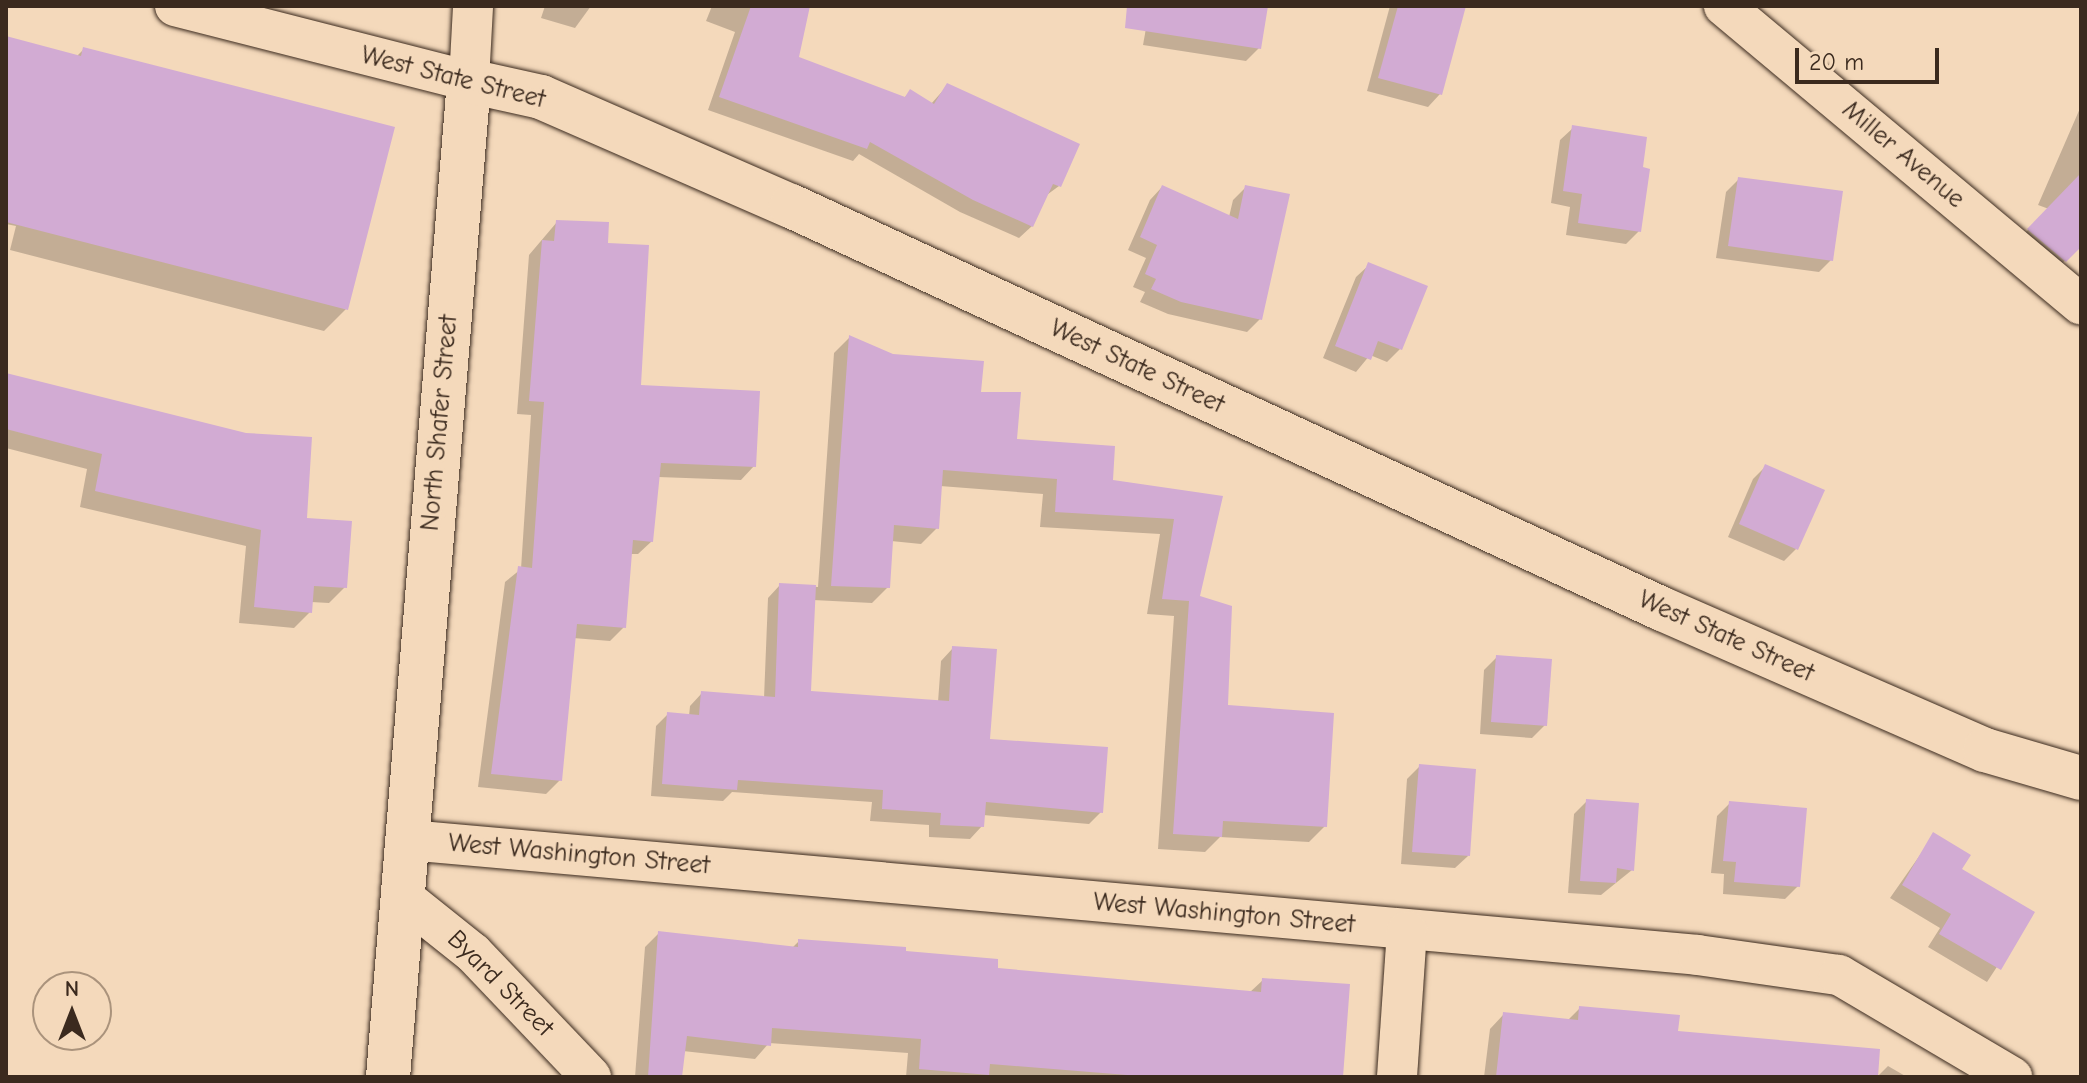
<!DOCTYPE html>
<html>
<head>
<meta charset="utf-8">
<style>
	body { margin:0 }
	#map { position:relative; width:2087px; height:1083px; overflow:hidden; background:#f4d9bb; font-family:"Comic Neue",sans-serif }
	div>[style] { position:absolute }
	.shadow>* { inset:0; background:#0003 }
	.building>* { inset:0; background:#d2abd3 }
	.roads { filter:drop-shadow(0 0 2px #3b2a1e) drop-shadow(0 0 2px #3b2a1e) }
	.minor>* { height:40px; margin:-20px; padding:0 20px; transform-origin:20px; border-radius:20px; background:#f4d9bb }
	.tertiary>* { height:44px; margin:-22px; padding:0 22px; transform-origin:22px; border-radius:22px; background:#f4d9bb }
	span { translate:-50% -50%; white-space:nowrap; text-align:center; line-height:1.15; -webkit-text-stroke:6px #f4d9bb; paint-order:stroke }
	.street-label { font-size:26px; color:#3b2a1e }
	.frame { position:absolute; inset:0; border:8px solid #3b2a1e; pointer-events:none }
	.north { position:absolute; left:32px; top:971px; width:80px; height:80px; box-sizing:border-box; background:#f4d9bb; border:2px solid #aa937c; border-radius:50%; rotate:0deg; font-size:22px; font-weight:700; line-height:32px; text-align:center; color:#3b2a1e }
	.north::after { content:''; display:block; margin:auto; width:28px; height:36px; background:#3b2a1e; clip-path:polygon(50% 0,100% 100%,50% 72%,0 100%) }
	.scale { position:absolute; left:1795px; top:48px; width:144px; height:36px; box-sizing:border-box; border:4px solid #3b2a1e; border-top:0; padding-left:10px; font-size:24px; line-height:28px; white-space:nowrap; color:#3b2a1e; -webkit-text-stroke:6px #f4d9bb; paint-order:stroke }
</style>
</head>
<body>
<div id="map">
	<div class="shadow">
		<i style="clip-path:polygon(545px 6px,591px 6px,575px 28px,541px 18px)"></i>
		<i style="clip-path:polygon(712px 6px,808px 6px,797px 58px,904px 98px,910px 92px,931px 104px,947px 86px,1059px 186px,1044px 197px,1032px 226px,1019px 238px,960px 212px,859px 154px,853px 161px,708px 110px,735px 32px,706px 21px)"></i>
		<i style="clip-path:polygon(1150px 6px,1266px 6px,1259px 48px,1246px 61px,1143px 45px)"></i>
		<i style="clip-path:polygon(1390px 6px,1464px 6px,1440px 94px,1428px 107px,1367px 91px)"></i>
		<i style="clip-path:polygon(6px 38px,76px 57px,84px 49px,346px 309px,324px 331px,10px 250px,16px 226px,6px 224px)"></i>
		<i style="clip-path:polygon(2081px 106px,2081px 244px,2053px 273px,2016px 242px,2049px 209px,2038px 205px)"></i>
		<i style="clip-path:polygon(1573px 128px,1641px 169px,1639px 231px,1626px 244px,1566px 235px,1570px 207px,1551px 203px,1560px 140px)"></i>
		<i style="clip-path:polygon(1739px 179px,1831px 260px,1819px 272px,1716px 258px,1726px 192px)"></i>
		<i style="clip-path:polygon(1162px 187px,1229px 217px,1233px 200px,1246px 187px,1260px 319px,1247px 332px,1168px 314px,1140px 302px,1145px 292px,1133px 287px,1146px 258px,1128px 250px,1150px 200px)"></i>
		<i style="clip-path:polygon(557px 222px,605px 245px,639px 387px,754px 466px,741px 480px,658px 477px,652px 541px,638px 554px,630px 554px,624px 627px,610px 641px,573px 638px,560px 780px,546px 794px,478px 787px,505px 582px,521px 569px,531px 415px,517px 414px,529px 255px)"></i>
		<i style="clip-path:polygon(1369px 265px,1400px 349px,1387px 362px,1370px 355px,1356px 372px,1323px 358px,1356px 277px)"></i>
		<i style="clip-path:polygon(850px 337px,979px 394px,1015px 441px,1111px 481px,1220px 498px,1198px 598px,1226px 707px,1325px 826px,1309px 842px,1220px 837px,1205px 852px,1158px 849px,1174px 616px,1147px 614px,1160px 534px,1040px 527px,1043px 494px,940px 486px,937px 528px,921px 544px,891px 541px,888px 587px,872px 603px,813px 600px,809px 693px,938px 702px,941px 661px,953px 648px,988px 741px,1101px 812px,1089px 824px,983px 815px,982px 826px,970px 839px,929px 837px,929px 825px,870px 821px,872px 802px,732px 792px,723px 801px,651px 796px,656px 726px,668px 714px,689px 716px,690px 706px,702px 693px,764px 698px,768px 598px,780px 585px,818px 587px,834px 353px)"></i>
		<i style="clip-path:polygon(6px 375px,305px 520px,345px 587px,329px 603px,311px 602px,310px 612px,294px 628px,239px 623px,246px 546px,80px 507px,87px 469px,6px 448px)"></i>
		<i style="clip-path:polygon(1766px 466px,1797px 548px,1784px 561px,1728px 537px,1753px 479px)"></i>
		<i style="clip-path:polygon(1497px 657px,1545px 725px,1532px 738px,1480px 734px,1484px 670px)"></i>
		<i style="clip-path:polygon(1420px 766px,1468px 856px,1455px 868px,1401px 864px,1407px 779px)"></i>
		<i style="clip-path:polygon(1587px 801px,1632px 870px,1601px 895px,1568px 893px,1574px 814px)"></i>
		<i style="clip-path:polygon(1730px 803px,1798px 886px,1785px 899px,1723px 894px,1724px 874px,1711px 873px,1717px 816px)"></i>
		<i style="clip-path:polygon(1934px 835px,1960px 870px,2033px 912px,1987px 982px,1928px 947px,1940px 928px,1890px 898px)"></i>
		<i style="clip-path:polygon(659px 933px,792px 948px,799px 941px,996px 970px,1249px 993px,1263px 980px,1341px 1077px,906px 1077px,908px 1053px,769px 1043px,755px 1059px,683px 1051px,680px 1077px,635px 1077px,645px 947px)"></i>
		<i style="clip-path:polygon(1580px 1008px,1676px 1032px,1862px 1077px,1484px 1077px,1490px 1029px,1504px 1014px,1567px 1021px)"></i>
		<i style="clip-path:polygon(1888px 1066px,1907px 1077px,1877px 1077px)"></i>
	</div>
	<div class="building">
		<i style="clip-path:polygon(751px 6px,810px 6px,799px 57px,905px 97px,910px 89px,934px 104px,947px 83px,1080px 144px,1061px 187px,1053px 184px,1033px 227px,973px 200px,870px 142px,867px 149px,719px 97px)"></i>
		<i style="clip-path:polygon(1127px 6px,1268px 6px,1261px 49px,1125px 28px)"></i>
		<i style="clip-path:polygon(1398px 6px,1466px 6px,1442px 95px,1378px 78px)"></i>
		<i style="clip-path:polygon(6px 36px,81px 56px,83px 47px,395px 127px,348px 310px,6px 222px)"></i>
		<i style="clip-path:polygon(1572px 125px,1647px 137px,1643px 167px,1650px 169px,1641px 232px,1578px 223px,1582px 194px,1563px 191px)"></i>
		<i style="clip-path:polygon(2081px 173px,2081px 247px,2066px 262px,2027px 229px)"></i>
		<i style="clip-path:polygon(1738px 177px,1843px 191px,1833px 261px,1728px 246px)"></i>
		<i style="clip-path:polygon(1162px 185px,1238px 219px,1245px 185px,1290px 194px,1262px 320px,1181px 302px,1151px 289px,1156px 279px,1145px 274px,1157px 245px,1140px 237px)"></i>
		<i style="clip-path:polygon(556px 220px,609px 222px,608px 243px,649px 245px,641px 385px,760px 391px,756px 467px,661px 463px,653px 542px,633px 540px,626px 628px,577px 624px,562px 781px,491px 774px,518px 566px,532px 568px,544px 402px,529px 401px,542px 240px,554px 241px)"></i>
		<i style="clip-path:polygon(1368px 262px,1428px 286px,1402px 350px,1378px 341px,1371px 360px,1335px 346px)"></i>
		<i style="clip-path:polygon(849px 335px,893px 354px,984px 361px,981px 392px,1021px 392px,1017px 439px,1115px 446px,1113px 480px,1223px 496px,1200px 596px,1232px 606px,1228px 705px,1334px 713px,1327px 827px,1223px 821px,1222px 837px,1173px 834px,1189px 601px,1162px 599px,1174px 519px,1055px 512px,1057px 479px,943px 470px,939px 529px,894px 525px,890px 588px,831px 586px)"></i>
		<i style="clip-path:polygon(6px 373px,246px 433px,312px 437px,307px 518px,352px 521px,347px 588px,314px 586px,312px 613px,254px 607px,261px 530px,95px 491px,102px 454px,6px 429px)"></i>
		<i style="clip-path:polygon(1765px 464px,1825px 490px,1798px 550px,1739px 524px)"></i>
		<i style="clip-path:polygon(779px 583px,816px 585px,811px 691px,949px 701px,952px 646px,997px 649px,990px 739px,1108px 747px,1103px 813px,986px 802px,984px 827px,940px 825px,941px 813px,882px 809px,883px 790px,738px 780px,737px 790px,662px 784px,667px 712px,699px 715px,701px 691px,775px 697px)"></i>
		<i style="clip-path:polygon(1496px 655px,1552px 659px,1547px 726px,1491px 722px)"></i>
		<i style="clip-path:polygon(1419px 764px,1476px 769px,1470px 856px,1412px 852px)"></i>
		<i style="clip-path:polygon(1586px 799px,1639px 803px,1634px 871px,1617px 868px,1616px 883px,1580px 881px)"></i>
		<i style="clip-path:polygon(1729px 801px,1807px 808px,1800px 887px,1734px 882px,1736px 862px,1723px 861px)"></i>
		<i style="clip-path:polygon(1933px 832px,1971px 855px,1962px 869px,2035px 912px,2001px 970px,1939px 934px,1951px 914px,1902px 885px)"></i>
		<i style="clip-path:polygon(658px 931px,798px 947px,798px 939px,906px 947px,906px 951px,998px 959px,998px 968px,1261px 992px,1262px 978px,1350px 984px,1343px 1077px,1152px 1077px,990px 1064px,989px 1075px,919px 1069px,921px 1039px,772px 1028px,771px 1046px,687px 1036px,682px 1077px,648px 1077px)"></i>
		<i style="clip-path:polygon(1579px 1006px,1680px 1015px,1678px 1031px,1880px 1049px,1878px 1077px,1496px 1077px,1503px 1012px,1578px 1020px)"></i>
	</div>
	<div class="roads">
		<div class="minor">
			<i style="left:175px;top:6px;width:303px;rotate:14.3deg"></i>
			<i style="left:469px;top:81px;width:75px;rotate:-86.9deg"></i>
			<i style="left:1724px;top:6px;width:465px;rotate:39.9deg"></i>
			<i style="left:408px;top:840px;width:1295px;rotate:5.09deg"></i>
			<i style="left:1698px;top:955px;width:142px;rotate:8.1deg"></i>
			<i style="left:1839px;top:975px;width:201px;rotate:30.5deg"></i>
			<i style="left:404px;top:898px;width:88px;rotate:38.6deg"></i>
			<i style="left:473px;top:953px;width:171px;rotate:46.4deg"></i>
			<i style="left:1397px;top:1077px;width:146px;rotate:-86.1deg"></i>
		</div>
		<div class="tertiary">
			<i style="left:388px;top:1077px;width:999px;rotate:-85.35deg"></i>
			<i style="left:469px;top:81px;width:74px;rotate:12.5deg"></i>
			<i style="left:541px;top:97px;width:273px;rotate:23.6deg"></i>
			<i style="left:791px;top:206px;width:960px;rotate:24.83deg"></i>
			<i style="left:1662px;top:609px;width:352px;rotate:23.6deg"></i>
			<i style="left:1985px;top:750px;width:100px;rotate:16.3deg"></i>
		</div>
	</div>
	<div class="street-label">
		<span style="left:453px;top:78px;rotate:14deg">West State Street</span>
		<span style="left:1903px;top:155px;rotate:40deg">Miller Avenue</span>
		<span style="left:1137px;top:367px;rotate:25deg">West State Street</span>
		<span style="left:440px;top:423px;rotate:-85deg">North Shafer Street</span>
		<span style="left:1726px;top:637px;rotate:24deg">West State Street</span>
		<span style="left:579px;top:855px;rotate:5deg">West Washington Street</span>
		<span style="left:1224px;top:914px;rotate:5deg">West Washington Street</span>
		<span style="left:500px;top:984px;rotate:45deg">Byard Street</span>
	</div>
	<div class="frame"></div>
	<div class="north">N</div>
	<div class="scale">20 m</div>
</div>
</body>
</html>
